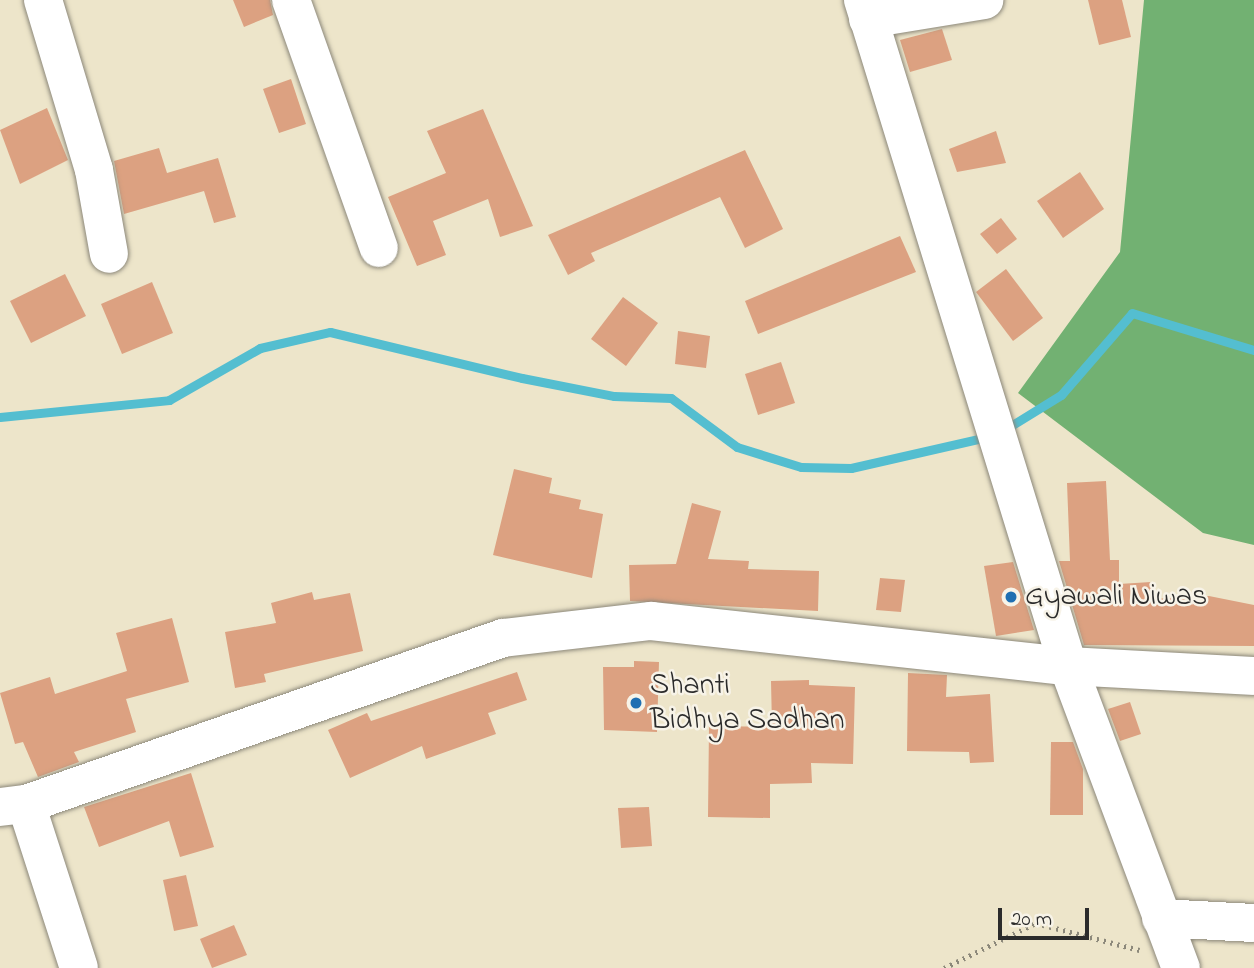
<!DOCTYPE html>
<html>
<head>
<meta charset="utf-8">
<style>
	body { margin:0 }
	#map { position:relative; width:1254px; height:968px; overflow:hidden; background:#ede5ca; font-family:"Indie Flower",sans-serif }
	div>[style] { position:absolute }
	.forest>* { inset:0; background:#72b172 }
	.stream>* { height:9px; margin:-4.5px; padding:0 4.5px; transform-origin:4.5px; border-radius:4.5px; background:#54bed0 }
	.building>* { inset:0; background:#dca181 }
	.path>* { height:4.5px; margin-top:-2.25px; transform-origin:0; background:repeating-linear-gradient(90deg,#8c887a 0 2px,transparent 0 7px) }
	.roads { filter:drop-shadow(0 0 2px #8c887a) drop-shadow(0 0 2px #8c887a) }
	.minor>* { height:38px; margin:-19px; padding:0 19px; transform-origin:19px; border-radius:19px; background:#fff }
	.dots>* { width:19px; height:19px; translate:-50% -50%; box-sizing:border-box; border:4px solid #f7f3e8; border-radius:50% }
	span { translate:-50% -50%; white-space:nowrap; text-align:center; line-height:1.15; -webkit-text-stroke:5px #f7f3e8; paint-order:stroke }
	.poi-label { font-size:30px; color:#2b2b2b }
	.left { translate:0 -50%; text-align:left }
	.scale { position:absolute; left:998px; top:908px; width:91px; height:32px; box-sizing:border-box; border:4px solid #2b2b2b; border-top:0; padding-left:9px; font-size:21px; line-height:24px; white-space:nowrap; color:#2b2b2b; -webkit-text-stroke:5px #f7f3e8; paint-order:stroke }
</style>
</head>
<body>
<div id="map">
	<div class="forest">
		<i style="clip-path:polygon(1144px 0,1254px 0,1254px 545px,1203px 533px,1018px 393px,1120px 252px)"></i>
	</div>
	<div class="stream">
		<i style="left:0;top:417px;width:170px;rotate:-5.7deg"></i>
		<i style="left:169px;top:400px;width:105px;rotate:-29.7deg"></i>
		<i style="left:260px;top:348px;width:72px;rotate:-12.9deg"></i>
		<i style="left:330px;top:332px;width:197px;rotate:13.5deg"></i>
		<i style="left:522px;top:378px;width:94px;rotate:11.1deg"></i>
		<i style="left:614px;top:396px;width:57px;rotate:2deg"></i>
		<i style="left:671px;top:398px;width:82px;rotate:36.6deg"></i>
		<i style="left:737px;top:447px;width:67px;rotate:17.4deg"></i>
		<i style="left:801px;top:467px;width:50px;rotate:1.1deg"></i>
		<i style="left:851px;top:468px;width:140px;rotate:-12.8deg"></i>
		<i style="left:1004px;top:430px;width:67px;rotate:-31.6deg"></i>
		<i style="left:1061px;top:395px;width:108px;rotate:-49.1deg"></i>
		<i style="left:1132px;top:313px;width:127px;rotate:16.9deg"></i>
	</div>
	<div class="building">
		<i style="clip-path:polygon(233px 0,270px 0,273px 15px,244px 27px)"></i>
		<i style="clip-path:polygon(1088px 0,1122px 0,1131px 37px,1099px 45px)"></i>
		<i style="clip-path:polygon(942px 29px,952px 60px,910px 72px,900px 40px)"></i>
		<i style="clip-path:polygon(291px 79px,306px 124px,279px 133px,263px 89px)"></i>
		<i style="clip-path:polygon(47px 108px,68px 160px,20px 184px,0 130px)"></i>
		<i style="clip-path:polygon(483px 109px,533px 226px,500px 237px,488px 199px,433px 221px,446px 255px,417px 266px,388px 197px,446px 173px,427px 131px)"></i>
		<i style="clip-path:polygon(996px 131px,1006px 163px,957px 172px,949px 149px)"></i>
		<i style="clip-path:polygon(159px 148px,167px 173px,218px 158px,236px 217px,214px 223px,204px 191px,124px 214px,114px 161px)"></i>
		<i style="clip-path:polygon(745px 150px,783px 229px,745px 248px,720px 197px,591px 253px,595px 261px,568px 275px,548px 235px)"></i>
		<i style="clip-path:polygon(1080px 172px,1104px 209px,1063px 238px,1037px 201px)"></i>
		<i style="clip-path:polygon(1001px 218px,1017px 239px,997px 254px,980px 234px)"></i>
		<i style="clip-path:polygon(900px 236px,916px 272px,758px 334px,745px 301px)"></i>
		<i style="clip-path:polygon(1006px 269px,1043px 318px,1013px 341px,976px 292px)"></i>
		<i style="clip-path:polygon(65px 274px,86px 316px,31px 343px,10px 301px)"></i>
		<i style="clip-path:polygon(152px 282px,173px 333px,122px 354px,101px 304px)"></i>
		<i style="clip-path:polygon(623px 297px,658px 323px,626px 366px,591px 339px)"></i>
		<i style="clip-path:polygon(678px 331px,710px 336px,706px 368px,675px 364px)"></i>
		<i style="clip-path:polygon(781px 362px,795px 403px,758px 415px,745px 374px)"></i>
		<i style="clip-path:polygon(514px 469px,552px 478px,549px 493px,581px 500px,579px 509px,603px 514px,592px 578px,493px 555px)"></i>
		<i style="clip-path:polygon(1106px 481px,1110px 560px,1119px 560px,1119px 584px,1151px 582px,1152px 599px,1209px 596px,1254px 605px,1254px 646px,1084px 645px,1059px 561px,1070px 561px,1067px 483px)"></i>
		<i style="clip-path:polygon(692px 503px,721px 511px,708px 559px,749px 561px,748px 569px,819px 571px,818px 611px,630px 601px,629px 565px,676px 564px)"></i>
		<i style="clip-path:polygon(1013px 562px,1034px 630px,996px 636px,984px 566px)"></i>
		<i style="clip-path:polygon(880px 578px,905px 580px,901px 612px,876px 610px)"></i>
		<i style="clip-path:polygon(312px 592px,314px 600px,350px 593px,363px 651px,264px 674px,266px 682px,235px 688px,225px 632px,276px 623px,271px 603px)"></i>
		<i style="clip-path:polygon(172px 618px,189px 682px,126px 699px,136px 732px,74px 752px,79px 762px,38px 777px,23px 742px,15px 744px,0 693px,50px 677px,55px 694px,127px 671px,116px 633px)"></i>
		<i style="clip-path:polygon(634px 661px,659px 662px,657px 732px,604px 730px,603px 667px,634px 667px)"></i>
		<i style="clip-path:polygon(517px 672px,527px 700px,488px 713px,496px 734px,426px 759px,422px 746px,350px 778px,328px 730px,367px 713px,371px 721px)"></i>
		<i style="clip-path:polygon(908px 673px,947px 675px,946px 697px,990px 694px,994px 762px,970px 763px,969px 752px,907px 751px)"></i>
		<i style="clip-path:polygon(809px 680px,809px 685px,855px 687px,853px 764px,811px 763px,812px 783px,770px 784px,770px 818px,708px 817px,709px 726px,772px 727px,771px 681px)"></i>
		<i style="clip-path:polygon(1130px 702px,1141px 734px,1120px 741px,1108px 709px)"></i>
		<i style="clip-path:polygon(1051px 742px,1073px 742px,1083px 769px,1083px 815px,1050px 815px)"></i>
		<i style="clip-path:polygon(191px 773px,214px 847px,180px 857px,169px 821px,99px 847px,84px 807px)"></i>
		<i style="clip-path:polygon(649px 807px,652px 846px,621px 848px,618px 808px)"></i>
		<i style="clip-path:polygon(186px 875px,198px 926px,174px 931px,163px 880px)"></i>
		<i style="clip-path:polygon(234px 925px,247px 955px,212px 968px,200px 939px)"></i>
	</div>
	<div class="path">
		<i style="left:944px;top:968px;width:102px;rotate:-26.1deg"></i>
		<i style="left:1036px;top:923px;width:107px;rotate:14.6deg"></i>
	</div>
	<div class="roads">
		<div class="minor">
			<i style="left:43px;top:0;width:177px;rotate:73.3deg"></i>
			<i style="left:94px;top:170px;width:85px;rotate:79.9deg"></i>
			<i style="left:291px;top:0;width:263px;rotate:70.5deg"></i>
			<i style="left:863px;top:0;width:697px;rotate:72.89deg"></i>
			<i style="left:1068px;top:666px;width:322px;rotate:69.5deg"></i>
			<i style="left:868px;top:19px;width:118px;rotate:-9.3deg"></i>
			<i style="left:26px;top:804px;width:172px;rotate:72.1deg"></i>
			<i style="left:0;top:807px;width:26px;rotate:-7deg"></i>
			<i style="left:26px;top:804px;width:505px;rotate:-19.19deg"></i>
			<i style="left:503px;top:638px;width:149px;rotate:-6.6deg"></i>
			<i style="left:651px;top:621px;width:419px;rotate:6.2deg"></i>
			<i style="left:1068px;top:666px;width:186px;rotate:3.1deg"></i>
			<i style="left:1161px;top:918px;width:93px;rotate:3.1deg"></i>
		</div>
	</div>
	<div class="dots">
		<i style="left:1011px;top:597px;background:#1f6fb2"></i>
		<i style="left:636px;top:703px;background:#1f6fb2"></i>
	</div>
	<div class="poi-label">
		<span class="left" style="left:1025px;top:597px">Gyawali Niwas</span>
		<span class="left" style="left:650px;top:703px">Shanti<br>Bidhya Sadhan</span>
	</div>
	<div class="scale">20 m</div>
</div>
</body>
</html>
